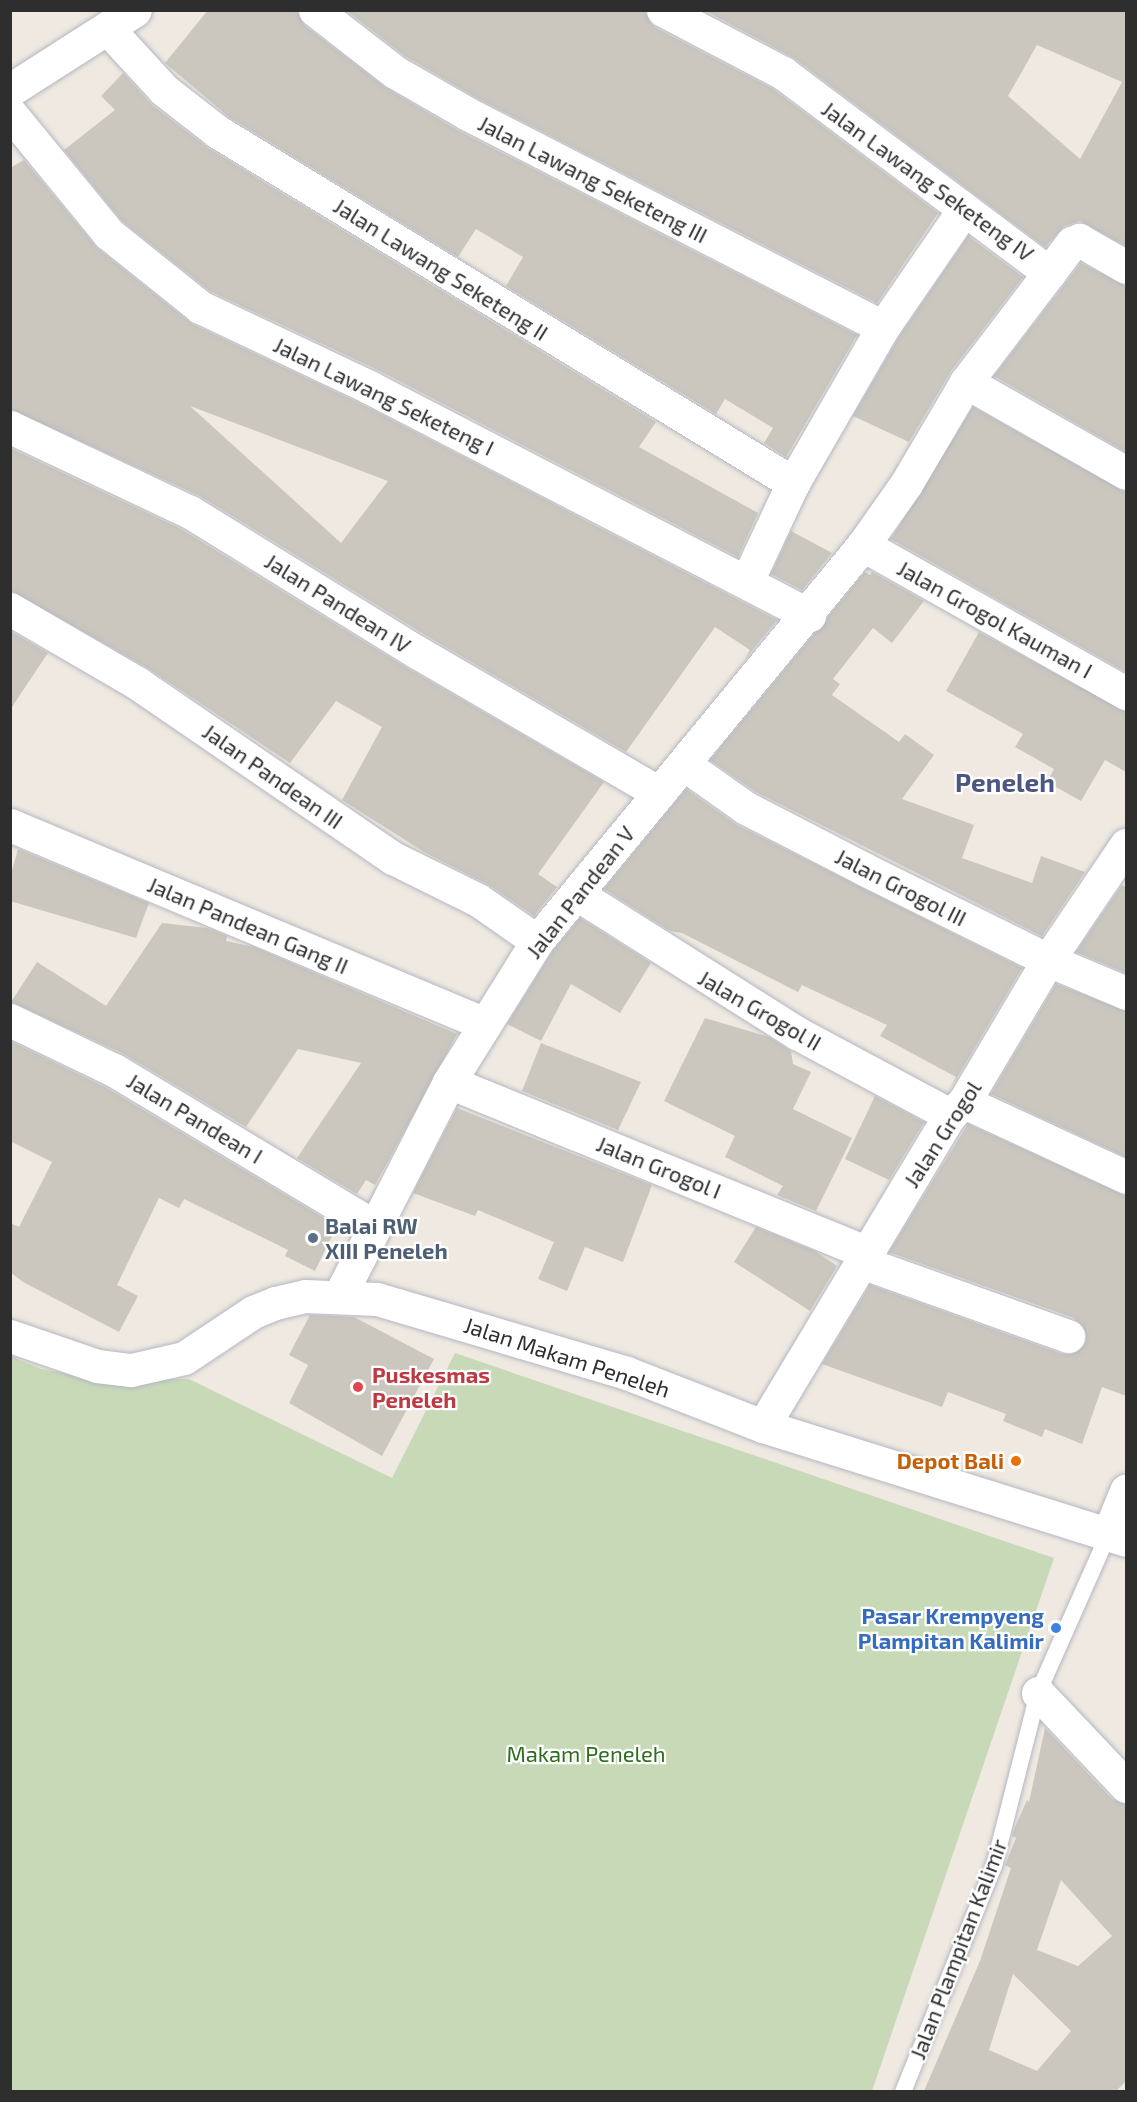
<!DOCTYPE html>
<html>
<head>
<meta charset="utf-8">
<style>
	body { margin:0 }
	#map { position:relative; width:1137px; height:2102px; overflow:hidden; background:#efe9e1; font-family:"Exo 2",sans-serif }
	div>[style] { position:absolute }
	.cemetery>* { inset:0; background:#c8d9b8 }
	.building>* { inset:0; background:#cbc7bf }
	.roads { filter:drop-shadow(0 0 2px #b4b7c1) drop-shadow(0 0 2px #b4b7c1) }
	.lane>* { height:16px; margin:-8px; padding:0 8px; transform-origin:8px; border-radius:8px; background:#fff }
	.street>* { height:33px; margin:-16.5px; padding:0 16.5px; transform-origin:16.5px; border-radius:16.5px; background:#fff }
	.secondary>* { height:33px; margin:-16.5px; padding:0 16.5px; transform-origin:16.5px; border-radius:16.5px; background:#fff }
	.dots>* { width:16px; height:16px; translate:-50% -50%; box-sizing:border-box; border:3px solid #fff; border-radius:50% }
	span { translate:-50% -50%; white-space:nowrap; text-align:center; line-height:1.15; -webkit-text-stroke:4.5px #fff; paint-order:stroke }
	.street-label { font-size:22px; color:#2e2e2e }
	.service-label { font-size:22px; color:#4e5e75; font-weight:700 }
	.left { translate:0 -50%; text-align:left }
	.health-label { font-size:22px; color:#be3a42; font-weight:700 }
	.food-label { font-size:22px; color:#c56008; font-weight:700 }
	.right { translate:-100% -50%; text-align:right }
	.shop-label { font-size:22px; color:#366cbe; font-weight:700 }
	.park-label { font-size:22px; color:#2c6e1b }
	.quarter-label { font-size:26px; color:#4d5680; font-weight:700 }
	.frame { position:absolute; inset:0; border:12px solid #2e2e2e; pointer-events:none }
</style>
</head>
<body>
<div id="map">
	<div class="cemetery">
		<i style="clip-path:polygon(455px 1353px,1054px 1558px,872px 2091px,11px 2091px,10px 1356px,41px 1369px,99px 1379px,189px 1379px,392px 1478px)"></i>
	</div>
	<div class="building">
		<i style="clip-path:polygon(208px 10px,297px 10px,304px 25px,386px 88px,459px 131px,857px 335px,786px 457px,764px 443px,773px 428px,725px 399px,716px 414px,506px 286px,523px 257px,476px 229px,458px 257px,229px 117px,165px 63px)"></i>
		<i style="clip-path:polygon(346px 10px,644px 10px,654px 27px,773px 89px,938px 213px,877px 303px,477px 98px,405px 56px)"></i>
		<i style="clip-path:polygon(evenodd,704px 10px,1126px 10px,1126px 246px,1080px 221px,1064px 226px,1045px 247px,794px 58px,704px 10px,1037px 45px,1122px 82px,1080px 159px,1008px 96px,1037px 45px)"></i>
		<i style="clip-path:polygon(123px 73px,152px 105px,208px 148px,656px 422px,639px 447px,758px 513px,738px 557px,378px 370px,210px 291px,122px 221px,64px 150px,115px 110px,101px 96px)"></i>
		<i style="clip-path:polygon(evenodd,24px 160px,97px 248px,192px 324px,361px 404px,777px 620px,745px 659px,750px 650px,715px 627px,626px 752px,427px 636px,200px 496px,10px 409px,10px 168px,24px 160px,190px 406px,388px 481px,341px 543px,190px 406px)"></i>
		<i style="clip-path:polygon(968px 236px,1023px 277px,951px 371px,909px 442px,853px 416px,899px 337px)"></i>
		<i style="clip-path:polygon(1081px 263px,1126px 286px,1126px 452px,994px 376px)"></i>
		<i style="clip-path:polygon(973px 407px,1126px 492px,1126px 672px,891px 539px)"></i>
		<i style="clip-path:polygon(10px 448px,181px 529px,407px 668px,604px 782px,538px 874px,557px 887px,534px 916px,489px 885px,424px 852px,342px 800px,382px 727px,336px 701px,290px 763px,146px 667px,10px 590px)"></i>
		<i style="clip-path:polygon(791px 531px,832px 553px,802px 590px,771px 574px)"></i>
		<i style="clip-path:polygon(865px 572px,870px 575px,872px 572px,924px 601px,892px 643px,873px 628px,833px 679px,840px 684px,832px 695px,899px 742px,905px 734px,934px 755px,902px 799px,974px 825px,962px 858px,1032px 883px,1041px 856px,1085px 872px,1042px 936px,756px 792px,710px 760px)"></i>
		<i style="clip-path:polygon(10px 631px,48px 653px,10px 710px)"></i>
		<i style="clip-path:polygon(979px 632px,1126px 712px,1126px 772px,1105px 760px,1081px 801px,1047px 782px,1054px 769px,1015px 747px,1023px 734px,946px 691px)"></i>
		<i style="clip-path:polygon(686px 789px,737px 825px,1022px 968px,952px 1086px,956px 1077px,880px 1036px,887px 1025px,802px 985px,798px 992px,682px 933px,670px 931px,604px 889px)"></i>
		<i style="clip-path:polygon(18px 849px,149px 903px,136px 938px,10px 901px,10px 878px)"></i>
		<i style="clip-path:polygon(1122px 885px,1126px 887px,1126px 973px,1076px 952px)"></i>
		<i style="clip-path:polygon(580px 918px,651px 963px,620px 1013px,571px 984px,541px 1041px,507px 1024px,552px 952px)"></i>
		<i style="clip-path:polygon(162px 923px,207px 928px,227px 936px,226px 941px,254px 947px,457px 1034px,375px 1185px,366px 1180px,357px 1194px,297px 1158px,361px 1063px,298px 1049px,246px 1127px,122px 1053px,11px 1002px,37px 962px,106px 1006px)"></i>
		<i style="clip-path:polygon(1056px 984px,1126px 1011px,1126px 1157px,991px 1094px)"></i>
		<i style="clip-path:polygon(705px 1018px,769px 1037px,791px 1051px,793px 1064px,811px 1072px,793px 1109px,852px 1138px,816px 1211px,777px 1195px,783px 1186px,725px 1157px,735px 1136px,664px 1101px)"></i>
		<i style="clip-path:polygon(10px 1041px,105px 1087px,337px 1226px,315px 1271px,285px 1256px,288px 1250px,184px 1199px,179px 1208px,159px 1198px,117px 1285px,138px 1296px,119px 1332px,23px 1282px,10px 1272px,10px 1223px,19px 1227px,52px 1162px,10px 1141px)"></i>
		<i style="clip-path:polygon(541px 1043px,641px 1082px,618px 1130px,522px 1091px)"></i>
		<i style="clip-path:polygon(875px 1096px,924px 1122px,889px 1180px,845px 1159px)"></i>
		<i style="clip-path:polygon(457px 1108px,652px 1185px,623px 1262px,585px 1247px,567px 1291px,538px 1279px,554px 1242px,478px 1210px,475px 1216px,413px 1193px)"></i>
		<i style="clip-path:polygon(968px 1124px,1126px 1196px,1126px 1396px,1102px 1387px,1082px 1444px,1045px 1429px,1042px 1437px,1003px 1421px,1006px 1414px,948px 1392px,942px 1407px,822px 1364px,870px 1285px,1062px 1354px,1072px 1354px,1085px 1343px,1086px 1332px,1074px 1318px,889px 1252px)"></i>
		<i style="clip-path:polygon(756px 1227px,815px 1251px,837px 1266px,810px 1311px,734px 1262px)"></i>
		<i style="clip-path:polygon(310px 1315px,354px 1317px,434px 1359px,382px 1456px,289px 1403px,308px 1365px,289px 1355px)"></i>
		<i style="clip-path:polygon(evenodd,1045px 1728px,1112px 1799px,1126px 1805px,1126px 2081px,1116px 2091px,924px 2091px,980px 1961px,1011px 1868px,1005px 1865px,1016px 1838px,1012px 1836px,1015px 1827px,1027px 1800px,1029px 1802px,1045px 1728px,1061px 1880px,1112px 1936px,1078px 1966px,1037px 1950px,1061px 1880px,1045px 1728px,1013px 1974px,1071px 2031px,1037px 2071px,989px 2050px,1013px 1974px)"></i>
	</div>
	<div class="roads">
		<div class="lane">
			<i style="left:903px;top:2092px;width:244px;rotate:-68.1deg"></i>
			<i style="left:994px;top:1866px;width:179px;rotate:-75.7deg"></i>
			<i style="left:1038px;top:1693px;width:173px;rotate:-66.1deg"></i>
		</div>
		<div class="street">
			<i style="left:315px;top:10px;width:101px;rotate:37.8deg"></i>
			<i style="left:395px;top:72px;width:84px;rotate:29.9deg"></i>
			<i style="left:468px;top:114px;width:466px;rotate:27.2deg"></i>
			<i style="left:663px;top:10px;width:136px;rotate:27.7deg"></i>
			<i style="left:783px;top:73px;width:333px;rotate:36.9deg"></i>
			<i style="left:108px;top:29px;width:83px;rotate:47.4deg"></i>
			<i style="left:164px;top:90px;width:68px;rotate:37.9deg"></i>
			<i style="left:218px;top:132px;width:674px;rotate:31.4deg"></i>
			<i style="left:10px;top:113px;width:156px;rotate:50.7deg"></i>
			<i style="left:109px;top:234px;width:117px;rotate:38.7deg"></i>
			<i style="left:200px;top:307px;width:187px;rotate:25.3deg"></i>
			<i style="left:369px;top:387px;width:496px;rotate:27.4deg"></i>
			<i style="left:966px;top:382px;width:184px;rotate:29.6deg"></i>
			<i style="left:10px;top:427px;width:199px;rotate:25.3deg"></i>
			<i style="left:190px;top:512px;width:267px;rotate:31.7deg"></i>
			<i style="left:417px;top:652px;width:280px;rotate:30.2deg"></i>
			<i style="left:863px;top:545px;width:302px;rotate:29.4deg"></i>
			<i style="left:747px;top:581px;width:108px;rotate:-64.9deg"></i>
			<i style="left:793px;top:483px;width:180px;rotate:-60deg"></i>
			<i style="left:883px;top:327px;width:143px;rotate:-55.5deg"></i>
			<i style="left:10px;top:609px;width:147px;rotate:30.2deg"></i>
			<i style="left:137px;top:683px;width:310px;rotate:34.4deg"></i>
			<i style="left:393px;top:858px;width:95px;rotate:26.3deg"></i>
			<i style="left:478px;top:900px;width:72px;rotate:34.8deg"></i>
			<i style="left:685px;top:765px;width:75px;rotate:35.2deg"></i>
			<i style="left:746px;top:808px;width:135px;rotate:27.3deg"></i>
			<i style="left:866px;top:870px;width:203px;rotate:26.3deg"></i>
			<i style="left:1048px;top:960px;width:85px;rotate:22.9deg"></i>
			<i style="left:10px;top:825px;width:515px;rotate:22.73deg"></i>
			<i style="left:577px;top:894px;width:260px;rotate:32.3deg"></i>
			<i style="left:797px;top:1033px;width:174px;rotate:28.2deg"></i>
			<i style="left:10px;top:1020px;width:115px;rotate:25.7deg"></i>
			<i style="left:114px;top:1070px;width:303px;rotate:31deg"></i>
			<i style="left:449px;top:1082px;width:453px;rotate:22.2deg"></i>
			<i style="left:964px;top:1102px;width:179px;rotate:24.8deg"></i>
			<i style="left:864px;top:1263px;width:217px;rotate:19.7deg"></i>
			<i style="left:340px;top:1295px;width:239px;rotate:-62.9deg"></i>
			<i style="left:449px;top:1082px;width:166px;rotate:-58deg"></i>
			<i style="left:537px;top:941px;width:513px;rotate:-50.54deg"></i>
			<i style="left:863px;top:545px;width:75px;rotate:-54.8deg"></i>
			<i style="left:906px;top:484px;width:118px;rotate:-59.5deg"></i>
			<i style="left:966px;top:382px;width:137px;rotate:-52.7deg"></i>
			<i style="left:1049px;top:273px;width:38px;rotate:-53deg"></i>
			<i style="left:1072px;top:243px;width:8px;rotate:-23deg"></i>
			<i style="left:1079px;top:240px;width:54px;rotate:29.9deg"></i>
			<i style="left:10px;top:1336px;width:92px;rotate:19deg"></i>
			<i style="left:97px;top:1366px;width:34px;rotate:7deg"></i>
			<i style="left:131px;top:1370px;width:54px;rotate:-12.8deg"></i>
			<i style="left:184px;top:1358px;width:83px;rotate:-33.7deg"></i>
			<i style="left:253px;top:1312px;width:24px;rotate:-22deg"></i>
			<i style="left:275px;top:1303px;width:31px;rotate:-13deg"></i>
			<i style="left:305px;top:1296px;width:72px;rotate:2.4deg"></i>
			<i style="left:377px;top:1299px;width:261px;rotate:16.5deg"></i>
			<i style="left:627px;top:1373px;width:146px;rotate:21.3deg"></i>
			<i style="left:763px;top:1426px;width:380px;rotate:17.4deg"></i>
			<i style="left:763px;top:1426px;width:363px;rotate:-59deg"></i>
			<i style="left:950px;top:1115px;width:19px;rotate:-43deg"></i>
			<i style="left:964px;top:1102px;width:165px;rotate:-59.4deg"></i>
			<i style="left:1048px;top:960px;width:139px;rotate:-55.9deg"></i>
			<i style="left:1108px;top:1535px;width:48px;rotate:-67.8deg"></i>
			<i style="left:1038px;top:1693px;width:128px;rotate:46.6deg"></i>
		</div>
		<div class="secondary">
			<i style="left:10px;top:90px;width:148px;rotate:-32.6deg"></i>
		</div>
	</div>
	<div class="dots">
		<i style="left:313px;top:1238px;background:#5c6f8a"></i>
		<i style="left:358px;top:1387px;background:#e0444e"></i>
		<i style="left:1016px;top:1461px;background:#e8710a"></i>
		<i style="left:1056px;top:1628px;background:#3f7fe0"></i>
	</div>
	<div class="street-label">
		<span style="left:593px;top:179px;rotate:27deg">Jalan Lawang Seketeng III</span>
		<span style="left:928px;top:181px;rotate:36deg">Jalan Lawang Seketeng IV</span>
		<span style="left:441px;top:269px;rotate:32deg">Jalan Lawang Seketeng II</span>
		<span style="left:384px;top:396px;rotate:26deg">Jalan Lawang Seketeng I</span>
		<span style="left:338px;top:603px;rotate:32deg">Jalan Pandean IV</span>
		<span style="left:995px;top:619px;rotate:29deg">Jalan Grogol Kauman I</span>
		<span style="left:273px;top:776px;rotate:35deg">Jalan Pandean III</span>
		<span style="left:901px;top:887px;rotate:27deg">Jalan Grogol III</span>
		<span style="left:580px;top:892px;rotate:-52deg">Jalan Pandean V</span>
		<span style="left:248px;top:925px;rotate:23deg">Jalan Pandean Gang II</span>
		<span style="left:760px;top:1010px;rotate:30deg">Jalan Grogol II</span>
		<span style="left:195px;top:1118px;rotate:31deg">Jalan Pandean I</span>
		<span style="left:942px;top:1134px;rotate:-57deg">Jalan Grogol</span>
		<span style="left:659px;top:1167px;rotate:22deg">Jalan Grogol I</span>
		<span style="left:567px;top:1357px;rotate:18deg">Jalan Makam Peneleh</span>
		<span style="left:958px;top:1949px;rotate:-69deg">Jalan Plampitan Kalimir</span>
	</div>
	<div class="service-label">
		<span class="left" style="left:325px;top:1238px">Balai RW<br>XIII Peneleh</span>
	</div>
	<div class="health-label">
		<span class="left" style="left:372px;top:1387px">Puskesmas<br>Peneleh</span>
	</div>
	<div class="food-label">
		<span class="right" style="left:1004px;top:1461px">Depot Bali</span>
	</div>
	<div class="shop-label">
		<span class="right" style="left:1044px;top:1628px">Pasar Krempyeng<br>Plampitan Kalimir</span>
	</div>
	<div class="park-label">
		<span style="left:586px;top:1754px">Makam Peneleh</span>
	</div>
	<div class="quarter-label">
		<span style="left:1005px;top:782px">Peneleh</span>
	</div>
	<div class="frame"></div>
</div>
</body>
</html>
